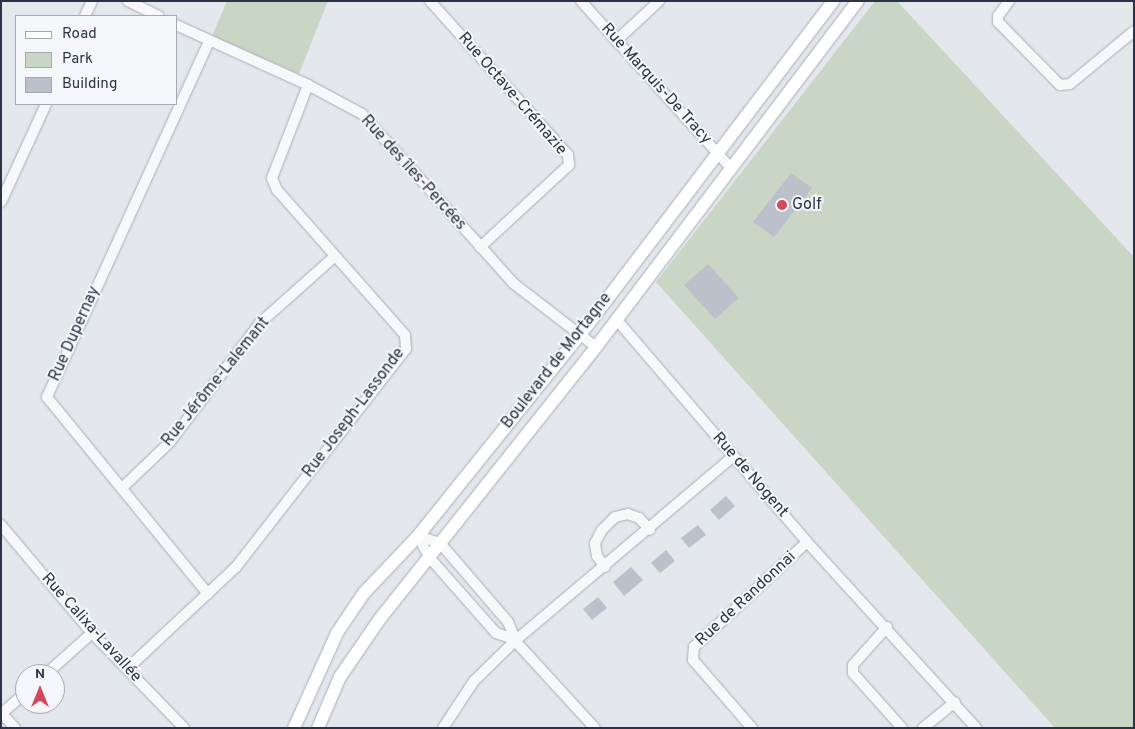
<!DOCTYPE html>
<html>
<head>
<meta charset="utf-8">
<style>
	body { margin:0 }
	#map { position:relative; width:1135px; height:729px; overflow:hidden; background:#e4e7ec; font-family:Overpass,sans-serif }
	div>[style] { position:absolute }
	.green>* { inset:0; background:#c9d6c5 }
	.building>* { inset:0; background:#bbc0ca }
	.roads { filter:drop-shadow(0 0 1px #a9aeb7) drop-shadow(0 0 1px #a9aeb7) }
	.minor>* { height:10px; margin:-5px; padding:0 5px; transform-origin:5px; border-radius:5px; background:#f7f8fa }
	.major>* { height:12px; margin:-6px; padding:0 6px; transform-origin:6px; border-radius:6px; background:#fff }
	.dots>* { width:14px; height:14px; translate:-50% -50%; box-sizing:border-box; border:2px solid #f4f6f9; border-radius:50% }
	span { translate:-50% -50%; white-space:nowrap; text-align:center; line-height:1.15; -webkit-text-stroke:4px #f4f6f9; paint-order:stroke }
	.street-label { font-size:16px; color:#2b3445 }
	.poi-label { font-size:16px; color:#2b3445 }
	.left { translate:0 -50%; text-align:left }
	.frame { position:absolute; inset:0; border:2px solid #2b3445; pointer-events:none }
	.legend { position:absolute; left:15px; top:15px; width:162px; height:90px; box-sizing:border-box; background:#f4f6f9; border:1px solid #a4a8b1; margin:0; padding:6px 9px; list-style:none; font-size:15px; color:#2b3445 }
	.legend li { display:flex; align-items:center; gap:10px; height:25px }
	.legend b { width:25px; border:1px solid #a4a8b1 }
	.north { position:absolute; left:15px; top:664px; width:50px; height:50px; box-sizing:border-box; background:#f4f6f9; border:1px solid #a4a8b1; border-radius:50%; rotate:0deg; font-size:14px; font-weight:700; line-height:20px; text-align:center; color:#2b3445 }
	.north::after { content:''; display:block; margin:auto; width:18px; height:22px; background:#d1495b; clip-path:polygon(50% 0,100% 100%,50% 72%,0 100%) }
</style>
</head>
<body>
<div id="map">
	<div class="green">
		<i style="clip-path:polygon(227px 1px,328px 1px,299px 74px,212px 36px)"></i>
		<i style="clip-path:polygon(875px 1px,897px 1px,1134px 257px,1134px 728px,1055px 728px,656px 282px)"></i>
	</div>
	<div class="building">
		<i style="clip-path:polygon(791px 173px,812px 188px,774px 237px,753px 222px)"></i>
		<i style="clip-path:polygon(708px 264px,739px 298px,715px 319px,684px 285px)"></i>
		<i style="clip-path:polygon(726px 496px,735px 506px,719px 520px,710px 510px)"></i>
		<i style="clip-path:polygon(698px 525px,706px 535px,689px 548px,681px 538px)"></i>
		<i style="clip-path:polygon(666px 550px,675px 561px,660px 573px,651px 563px)"></i>
		<i style="clip-path:polygon(631px 567px,643px 580px,624px 596px,613px 582px)"></i>
		<i style="clip-path:polygon(598px 597px,607px 608px,592px 620px,583px 609px)"></i>
	</div>
	<div class="roads">
		<div class="minor">
			<i style="left:128px;top:1px;width:34px;rotate:26deg"></i>
			<i style="left:430px;top:1px;width:207px;rotate:48.1deg"></i>
			<i style="left:568px;top:155px;width:10px;rotate:84deg"></i>
			<i style="left:569px;top:165px;width:121px;rotate:137.3deg"></i>
			<i style="left:581px;top:1px;width:223px;rotate:48.1deg"></i>
			<i style="left:1009px;top:1px;width:19px;rotate:126deg"></i>
			<i style="left:998px;top:16px;width:6px;rotate:90deg"></i>
			<i style="left:998px;top:22px;width:88px;rotate:45.5deg"></i>
			<i style="left:1060px;top:85px;width:10px;rotate:-6deg"></i>
			<i style="left:1070px;top:84px;width:83px;rotate:-39.6deg"></i>
			<i style="left:85px;top:16px;width:17px;rotate:-65deg"></i>
			<i style="left:176px;top:25px;width:145px;rotate:24.4deg"></i>
			<i style="left:308px;top:85px;width:61px;rotate:28.2deg"></i>
			<i style="left:362px;top:114px;width:227px;rotate:48.2deg"></i>
			<i style="left:513px;top:283px;width:105px;rotate:37.6deg"></i>
			<i style="left:616px;top:41px;width:59px;rotate:-42.9deg"></i>
			<i style="left:1px;top:202px;width:108px;rotate:-65.3deg"></i>
			<i style="left:616px;top:319px;width:294px;rotate:49.4deg"></i>
			<i style="left:807px;top:542px;width:251px;rotate:47.7deg"></i>
			<i style="left:122px;top:488px;width:66px;rotate:-43.8deg"></i>
			<i style="left:170px;top:442px;width:149px;rotate:-52.9deg"></i>
			<i style="left:260px;top:323px;width:99px;rotate:-41.7deg"></i>
			<i style="left:1px;top:525px;width:141px;rotate:49.9deg"></i>
			<i style="left:92px;top:633px;width:132px;rotate:45.9deg"></i>
			<i style="left:418px;top:536px;width:23px;rotate:18deg"></i>
			<i style="left:440px;top:543px;width:104px;rotate:49.3deg"></i>
			<i style="left:508px;top:622px;width:23px;rotate:67deg"></i>
			<i style="left:517px;top:643px;width:115px;rotate:47.5deg"></i>
			<i style="left:418px;top:536px;width:24px;rotate:62deg"></i>
			<i style="left:429px;top:557px;width:101px;rotate:48.6deg"></i>
			<i style="left:496px;top:633px;width:21px;rotate:19deg"></i>
			<i style="left:605px;top:567px;width:14px;rotate:-126deg"></i>
			<i style="left:597px;top:556px;width:13px;rotate:-99deg"></i>
			<i style="left:595px;top:543px;width:15px;rotate:-62deg"></i>
			<i style="left:602px;top:530px;width:18px;rotate:-45deg"></i>
			<i style="left:615px;top:517px;width:13px;rotate:-13deg"></i>
			<i style="left:628px;top:514px;width:12px;rotate:20deg"></i>
			<i style="left:639px;top:518px;width:16px;rotate:47deg"></i>
			<i style="left:208px;top:594px;width:254px;rotate:-129.3deg"></i>
			<i style="left:47px;top:397px;width:391px;rotate:-65.5deg"></i>
			<i style="left:887px;top:627px;width:51px;rotate:131.8deg"></i>
			<i style="left:853px;top:665px;width:8px;rotate:90deg"></i>
			<i style="left:853px;top:673px;width:74px;rotate:48.3deg"></i>
			<i style="left:128px;top:668px;width:148px;rotate:-43.1deg"></i>
			<i style="left:236px;top:567px;width:276px;rotate:-52.1deg"></i>
			<i style="left:406px;top:349px;width:14px;rotate:-94deg"></i>
			<i style="left:405px;top:335px;width:193px;rotate:-131.4deg"></i>
			<i style="left:277px;top:190px;width:13px;rotate:-113deg"></i>
			<i style="left:272px;top:178px;width:100px;rotate:-68.8deg"></i>
			<i style="left:46px;top:674px;width:62px;rotate:-41.7deg"></i>
			<i style="left:1px;top:714px;width:32px;rotate:-41deg"></i>
			<i style="left:2px;top:714px;width:19px;rotate:47deg"></i>
			<i style="left:443px;top:728px;width:56px;rotate:-56.6deg"></i>
			<i style="left:474px;top:681px;width:59px;rotate:-44.3deg"></i>
			<i style="left:516px;top:640px;width:285px;rotate:-40.2deg"></i>
			<i style="left:752px;top:728px;width:90px;rotate:-130.9deg"></i>
			<i style="left:693px;top:660px;width:13px;rotate:-86deg"></i>
			<i style="left:694px;top:647px;width:154px;rotate:-42.9deg"></i>
			<i style="left:923px;top:728px;width:41px;rotate:-39.1deg"></i>
		</div>
		<div class="major">
			<i style="left:294px;top:728px;width:104px;rotate:-65.6deg"></i>
			<i style="left:337px;top:633px;width:48px;rotate:-56deg"></i>
			<i style="left:364px;top:593px;width:79px;rotate:-46.5deg"></i>
			<i style="left:418px;top:536px;width:273px;rotate:-51.2deg"></i>
			<i style="left:589px;top:323px;width:404px;rotate:-52.8deg"></i>
			<i style="left:318px;top:728px;width:56px;rotate:-66.7deg"></i>
			<i style="left:340px;top:677px;width:69px;rotate:-55.6deg"></i>
			<i style="left:379px;top:620px;width:349px;rotate:-51.5deg"></i>
			<i style="left:596px;top:347px;width:434px;rotate:-52.9deg"></i>
		</div>
	</div>
	<div class="dots">
		<i style="left:782px;top:205px;background:#d1495b"></i>
	</div>
	<div class="street-label">
		<span style="left:656px;top:84px;rotate:48deg">Rue Marquis-De Tracy</span>
		<span style="left:512px;top:94px;rotate:49deg">Rue Octave-Crémazie</span>
		<span style="left:413px;top:173px;rotate:48deg">Rue des îles-Percées</span>
		<span style="left:75px;top:334px;rotate:-66deg">Rue Dupernay</span>
		<span style="left:557px;top:361px;rotate:-52deg">Boulevard de Mortagne</span>
		<span style="left:216px;top:382px;rotate:-51deg">Rue Jérôme-Lalemant</span>
		<span style="left:354px;top:413px;rotate:-53deg">Rue Joseph-Lassonde</span>
		<span style="left:750px;top:475px;rotate:49deg">Rue de Nogent</span>
		<span style="left:746px;top:599px;rotate:-43deg">Rue de Randonnai</span>
		<span style="left:91px;top:628px;rotate:48deg">Rue Calixa-Lavallée</span>
	</div>
	<div class="poi-label">
		<span class="left" style="left:792px;top:205px">Golf</span>
	</div>
	<div class="frame"></div>
	<ul class="legend">
	<li><b style="height:6px;background:#fff"></b>Road</li>
	<li><b style="height:14px;background:#c9d6c5"></b>Park</li>
	<li><b style="height:14px;background:#bbc0ca"></b>Building</li>
	</ul>
	<div class="north">N</div>
</div>
</body>
</html>
